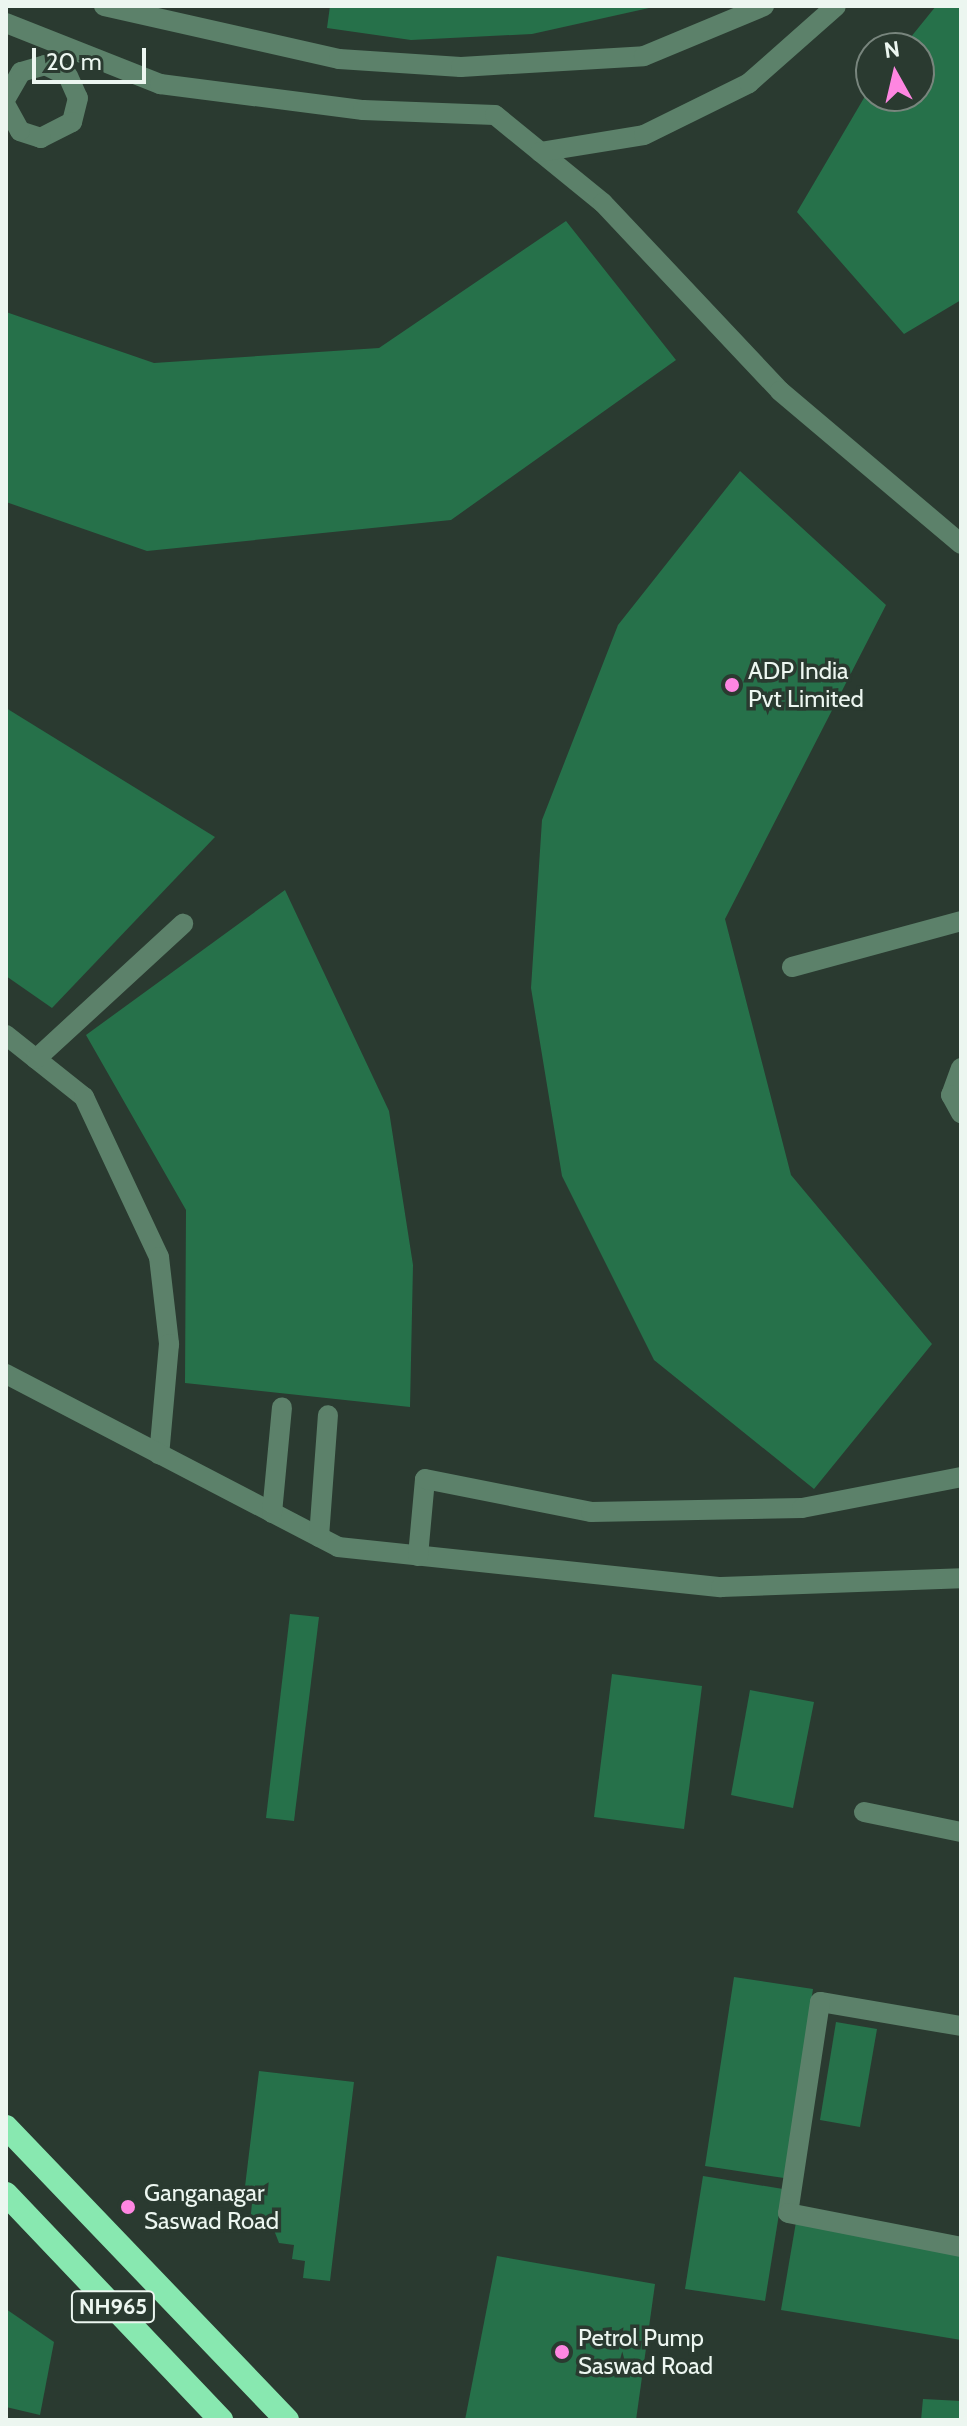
<!DOCTYPE html>
<html>
<head>
<meta charset="utf-8">
<style>
	body { margin:0 }
	#map { position:relative; width:967px; height:2426px; overflow:hidden; background:#2a3a30; font-family:Cabin,sans-serif }
	div>[style] { position:absolute }
	.building>* { inset:0; background:#26714a }
	.minor>* { height:20px; margin:-10px; padding:0 10px; transform-origin:10px; border-radius:10px; background:#5c816a }
	.highway>* { height:24px; margin:-12px; padding:0 12px; transform-origin:12px; border-radius:12px; background:#88e8b0 }
	.dots>* { width:22px; height:22px; translate:-50% -50%; box-sizing:border-box; border:4px solid #2a3a30; border-radius:50% }
	span { translate:-50% -50%; white-space:nowrap; text-align:center; line-height:1.15; -webkit-text-stroke:7px #2a3a30; paint-order:stroke }
	.shield-label span { padding:2px 6px; background:#2a3a30; border:2px solid; border-radius:6px; -webkit-text-stroke-width:0 }
	.shield-label { font-size:22px; color:#ecf6f0; font-weight:700 }
	.poi-label { font-size:24px; color:#ecf6f0 }
	.left { translate:0 -50%; text-align:left }
	.frame { position:absolute; inset:0; border:8px solid #ecf6f0; pointer-events:none }
	.north { position:absolute; left:855px; top:32px; width:80px; height:80px; box-sizing:border-box; background:#2a3a30; border:2px solid #78857d; border-radius:50%; rotate:352deg; font-size:22px; font-weight:700; line-height:32px; text-align:center; color:#ecf6f0 }
	.north::after { content:''; display:block; margin:auto; width:28px; height:36px; background:#fe86e1; clip-path:polygon(50% 0,100% 100%,50% 72%,0 100%) }
	.scale { position:absolute; left:32px; top:48px; width:114px; height:36px; box-sizing:border-box; border:4px solid #ecf6f0; border-top:0; padding-left:10px; font-size:24px; line-height:28px; white-space:nowrap; color:#ecf6f0; -webkit-text-stroke:6px #2a3a30; paint-order:stroke }
</style>
</head>
<body>
<div id="map">
	<div class="building">
		<i style="clip-path:polygon(330px 6px,658px 6px,532px 34px,411px 40px,327px 28px)"></i>
		<i style="clip-path:polygon(936px 6px,961px 6px,961px 300px,904px 334px,797px 212px,871px 86px,871px 96px,919px 96px,919px 48px,902px 48px)"></i>
		<i style="clip-path:polygon(566px 221px,676px 360px,451px 520px,147px 551px,6px 502px,6px 312px,154px 363px,379px 348px)"></i>
		<i style="clip-path:polygon(740px 471px,886px 605px,725px 919px,791px 1175px,932px 1344px,814px 1489px,654px 1360px,562px 1176px,531px 988px,542px 820px,618px 625px)"></i>
		<i style="clip-path:polygon(6px 708px,215px 837px,52px 1008px,6px 976px)"></i>
		<i style="clip-path:polygon(285px 890px,389px 1111px,413px 1265px,410px 1407px,185px 1383px,186px 1210px,86px 1035px)"></i>
		<i style="clip-path:polygon(290px 1614px,319px 1617px,294px 1821px,266px 1818px)"></i>
		<i style="clip-path:polygon(612px 1674px,702px 1686px,684px 1829px,594px 1817px)"></i>
		<i style="clip-path:polygon(750px 1690px,814px 1702px,793px 1808px,731px 1795px)"></i>
		<i style="clip-path:polygon(734px 1977px,813px 1989px,784px 2178px,705px 2166px)"></i>
		<i style="clip-path:polygon(836px 2022px,877px 2029px,860px 2127px,820px 2120px)"></i>
		<i style="clip-path:polygon(259px 2071px,354px 2082px,330px 2281px,303px 2278px,305px 2261px,292px 2259px,294px 2245px,279px 2243px,272px 2225px,250px 2223px,252px 2203px,243px 2203px)"></i>
		<i style="clip-path:polygon(703px 2176px,783px 2189px,765px 2301px,685px 2289px)"></i>
		<i style="clip-path:polygon(796px 2222px,961px 2251px,961px 2340px,781px 2310px)"></i>
		<i style="clip-path:polygon(497px 2256px,655px 2284px,636px 2420px,465px 2420px)"></i>
		<i style="clip-path:polygon(6px 2309px,54px 2342px,40px 2415px,6px 2407px)"></i>
		<i style="clip-path:polygon(923px 2399px,961px 2401px,961px 2420px,921px 2420px)"></i>
	</div>
	<div class="minor">
		<i style="left:104px;top:6px;width:241px;rotate:12.7deg"></i>
		<i style="left:339px;top:59px;width:122px;rotate:3.8deg"></i>
		<i style="left:461px;top:67px;width:183px;rotate:-3.4deg"></i>
		<i style="left:644px;top:56px;width:130px;rotate:-22.6deg"></i>
		<i style="left:6px;top:23px;width:166px;rotate:21.6deg"></i>
		<i style="left:160px;top:84px;width:205px;rotate:7.3deg"></i>
		<i style="left:363px;top:110px;width:132px;rotate:2.2deg"></i>
		<i style="left:495px;top:115px;width:139px;rotate:39.2deg"></i>
		<i style="left:603px;top:203px;width:258px;rotate:46.7deg"></i>
		<i style="left:780px;top:391px;width:237px;rotate:40.2deg"></i>
		<i style="left:6px;top:98px;width:30px;rotate:-60deg"></i>
		<i style="left:21px;top:72px;width:25px;rotate:-16deg"></i>
		<i style="left:45px;top:65px;width:25px;rotate:26deg"></i>
		<i style="left:68px;top:76px;width:24px;rotate:66deg"></i>
		<i style="left:78px;top:98px;width:25px;rotate:104deg"></i>
		<i style="left:72px;top:122px;width:35px;rotate:153deg"></i>
		<i style="left:41px;top:138px;width:22px;rotate:-162deg"></i>
		<i style="left:20px;top:131px;width:29px;rotate:-119deg"></i>
		<i style="left:540px;top:152px;width:105px;rotate:-9.3deg"></i>
		<i style="left:644px;top:135px;width:117px;rotate:-26.3deg"></i>
		<i style="left:749px;top:83px;width:116px;rotate:-41.5deg"></i>
		<i style="left:792px;top:967px;width:175px;rotate:-15.2deg"></i>
		<i style="left:6px;top:1035px;width:100px;rotate:38.5deg"></i>
		<i style="left:84px;top:1097px;width:177px;rotate:64.9deg"></i>
		<i style="left:159px;top:1257px;width:88px;rotate:83.4deg"></i>
		<i style="left:169px;top:1344px;width:111px;rotate:95.1deg"></i>
		<i style="left:36px;top:1059px;width:200px;rotate:-42.6deg"></i>
		<i style="left:961px;top:1068px;width:29px;rotate:110deg"></i>
		<i style="left:951px;top:1095px;width:21px;rotate:61deg"></i>
		<i style="left:6px;top:1374px;width:374px;rotate:27.5deg"></i>
		<i style="left:338px;top:1547px;width:385px;rotate:6deg"></i>
		<i style="left:721px;top:1587px;width:240px;rotate:-2.1deg"></i>
		<i style="left:272px;top:1513px;width:106px;rotate:-84.6deg"></i>
		<i style="left:319px;top:1537px;width:122px;rotate:-85.8deg"></i>
		<i style="left:418px;top:1556px;width:77px;rotate:-84.8deg"></i>
		<i style="left:425px;top:1479px;width:169px;rotate:11.2deg"></i>
		<i style="left:591px;top:1512px;width:211px;rotate:-1.1deg"></i>
		<i style="left:802px;top:1508px;width:162px;rotate:-11deg"></i>
		<i style="left:864px;top:1812px;width:99px;rotate:11.7deg"></i>
		<i style="left:961px;top:2026px;width:143px;rotate:-170.3deg"></i>
		<i style="left:820px;top:2002px;width:213px;rotate:98.6deg"></i>
		<i style="left:788px;top:2213px;width:176px;rotate:11.1deg"></i>
	</div>
	<div class="highway">
		<i style="left:6px;top:2127px;width:406px;rotate:46.2deg"></i>
		<i style="left:6px;top:2194px;width:312px;rotate:46.4deg"></i>
	</div>
	<div class="dots">
		<i style="left:732px;top:685px;background:#fe86e1"></i>
		<i style="left:128px;top:2207px;background:#fe86e1"></i>
		<i style="left:562px;top:2352px;background:#fe86e1"></i>
	</div>
	<div class="shield-label">
		<span style="left:113px;top:2307px">NH965</span>
	</div>
	<div class="poi-label">
		<span class="left" style="left:748px;top:685px">ADP India<br>Pvt Limited</span>
		<span class="left" style="left:144px;top:2207px">Ganganagar<br>Saswad Road</span>
		<span class="left" style="left:578px;top:2352px">Petrol Pump<br>Saswad Road</span>
	</div>
	<div class="frame"></div>
	<div class="north">N</div>
	<div class="scale">20 m</div>
</div>
</body>
</html>
